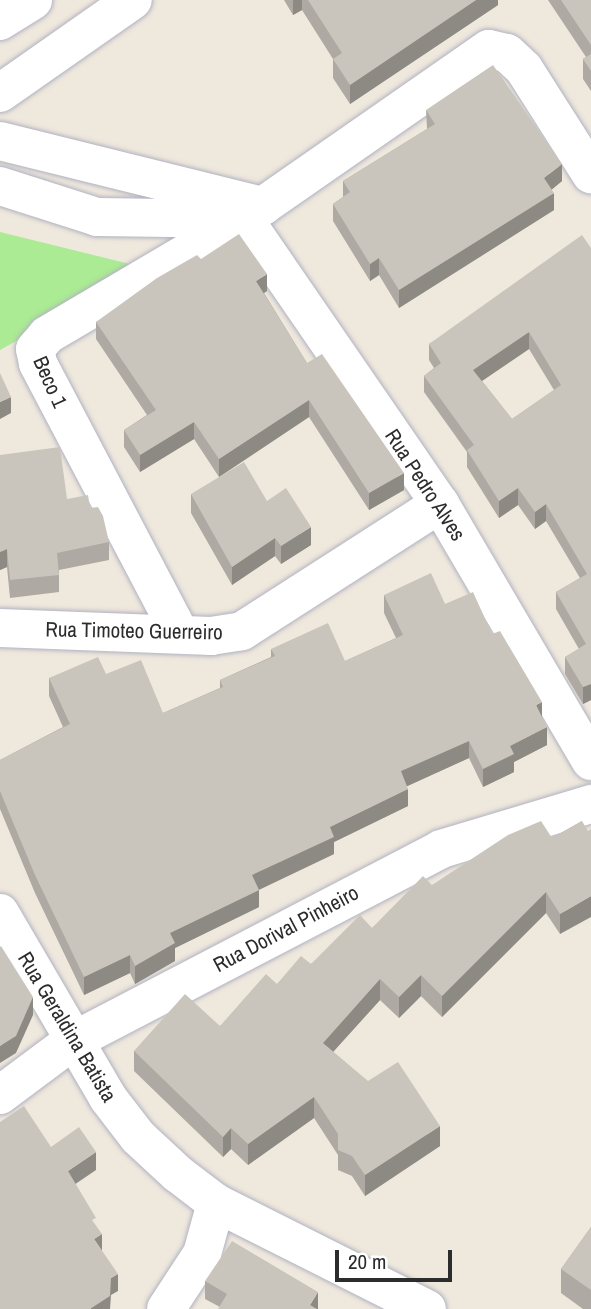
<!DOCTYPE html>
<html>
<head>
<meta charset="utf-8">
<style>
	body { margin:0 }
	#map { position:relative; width:591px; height:1309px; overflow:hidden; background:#efe8dd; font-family:"Archivo Narrow",sans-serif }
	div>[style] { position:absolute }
	.green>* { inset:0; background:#abeb93 }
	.roads { filter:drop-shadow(0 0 2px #b1b2c1) drop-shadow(0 0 2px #b1b2c1) }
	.minor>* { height:38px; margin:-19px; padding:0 19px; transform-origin:19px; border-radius:19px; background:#fff }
	.wall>* { inset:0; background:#aea9a2 }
	.shaded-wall>* { inset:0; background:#8d8a84 }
	.building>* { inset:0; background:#cac5bc }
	span { translate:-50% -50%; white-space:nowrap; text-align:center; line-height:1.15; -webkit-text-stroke:5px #fff; paint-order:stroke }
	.street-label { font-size:21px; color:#2c2c2c }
	.scale { position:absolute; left:335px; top:1250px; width:117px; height:32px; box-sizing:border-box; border:4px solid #2c2c2c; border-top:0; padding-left:9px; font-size:21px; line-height:24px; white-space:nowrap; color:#2c2c2c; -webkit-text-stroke:5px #fff; paint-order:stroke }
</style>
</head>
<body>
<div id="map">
	<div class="green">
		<i style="clip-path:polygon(0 232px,146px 268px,0 350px)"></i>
	</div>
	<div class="roads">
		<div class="minor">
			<i style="left:0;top:21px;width:39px;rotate:-32deg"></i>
			<i style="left:0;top:93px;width:162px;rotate:-35deg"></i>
			<i style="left:0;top:141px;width:271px;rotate:13.9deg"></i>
			<i style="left:0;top:186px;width:102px;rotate:17.7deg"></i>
			<i style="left:97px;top:217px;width:147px;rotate:0.8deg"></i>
			<i style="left:244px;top:219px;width:346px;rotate:55.5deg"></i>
			<i style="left:440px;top:504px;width:298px;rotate:59.6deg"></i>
			<i style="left:0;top:628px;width:211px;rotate:2.2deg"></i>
			<i style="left:211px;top:636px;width:31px;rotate:-9deg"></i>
			<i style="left:242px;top:631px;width:235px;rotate:-32.7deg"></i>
			<i style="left:180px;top:634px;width:306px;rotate:-117.7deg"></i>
			<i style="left:38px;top:363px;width:14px;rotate:-102deg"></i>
			<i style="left:35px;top:349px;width:18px;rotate:-49deg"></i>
			<i style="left:47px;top:335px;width:229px;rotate:-30.5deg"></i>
			<i style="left:244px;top:219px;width:298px;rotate:-34.8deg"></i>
			<i style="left:489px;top:49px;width:18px;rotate:13deg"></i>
			<i style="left:507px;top:53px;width:23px;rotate:43deg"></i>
			<i style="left:524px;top:69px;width:125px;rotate:57.5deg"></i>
			<i style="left:0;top:913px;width:214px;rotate:59.7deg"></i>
			<i style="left:108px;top:1098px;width:49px;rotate:52.4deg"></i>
			<i style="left:138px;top:1137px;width:54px;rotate:42.8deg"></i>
			<i style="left:178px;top:1174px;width:48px;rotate:37.3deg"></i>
			<i style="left:216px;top:1203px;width:236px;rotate:26.7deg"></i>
			<i style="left:0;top:1095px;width:89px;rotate:-36.7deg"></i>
			<i style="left:71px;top:1042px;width:417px;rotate:-27.5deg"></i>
			<i style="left:441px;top:849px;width:157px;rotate:-16.7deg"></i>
			<i style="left:166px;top:1309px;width:66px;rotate:-56.8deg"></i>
			<i style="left:202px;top:1254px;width:53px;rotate:-74.6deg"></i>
		</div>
	</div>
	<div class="wall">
		<i style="clip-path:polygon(284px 0,498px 0,498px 5px,350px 104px,333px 78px,333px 59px,302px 10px,293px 15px)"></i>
		<i style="clip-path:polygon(548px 0,591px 0,591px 91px,583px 79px,583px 59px,586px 57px)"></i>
		<i style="clip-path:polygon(426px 110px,562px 181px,551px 190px,554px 210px,399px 308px,379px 275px,370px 281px,333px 221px,333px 204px,343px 197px,343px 181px,427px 129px)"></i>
		<i style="clip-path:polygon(evenodd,591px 248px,591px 700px,583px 704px,565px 674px,565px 657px,579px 649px,556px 609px,556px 592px,580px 578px,546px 521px,535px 529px,518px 505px,499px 518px,467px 467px,467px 452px,424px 392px,424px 376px,434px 368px,429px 360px,429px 344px,591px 248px,529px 349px,554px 390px,512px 419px,482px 381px,529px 349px)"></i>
		<i style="clip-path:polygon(201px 259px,267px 291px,264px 293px,307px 363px,404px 490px,369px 510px,309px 417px,219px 477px,194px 439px,140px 472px,124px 447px,124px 430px,147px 415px,96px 339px,96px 322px)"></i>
		<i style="clip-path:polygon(0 455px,67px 499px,90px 508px,109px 542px,109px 560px,59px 570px,59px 592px,10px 598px,7px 567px,0 570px)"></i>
		<i style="clip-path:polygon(191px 494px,267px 501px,311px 545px,281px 564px,275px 556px,232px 585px,191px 513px)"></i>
		<i style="clip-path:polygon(384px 595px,445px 604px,492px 634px,542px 716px,547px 745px,514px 762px,514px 772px,483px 787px,469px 758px,407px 786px,408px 806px,334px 842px,334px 854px,259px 890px,259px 907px,175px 948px,175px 961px,135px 984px,130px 973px,84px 995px,35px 893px,0 809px,0 760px,63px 727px,49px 696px,49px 678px,106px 674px,163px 713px,220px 688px,220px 680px,271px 657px,271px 649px,345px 661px,396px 638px,384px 613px)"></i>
		<i style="clip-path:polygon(582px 821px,560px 934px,546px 913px,442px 1017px,421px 996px,399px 1018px,380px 1000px,333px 1052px,440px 1146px,365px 1196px,352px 1176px,338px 1170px,338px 1155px,314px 1118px,248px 1165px,231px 1149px,223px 1157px,134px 1071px,134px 1051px,220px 1026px,277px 984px,372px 928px,432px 885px,552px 838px)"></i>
		<i style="clip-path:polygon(591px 1227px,591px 1309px,583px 1309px,561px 1293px,561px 1269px)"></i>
		<i style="clip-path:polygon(205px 1281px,318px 1309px,220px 1307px,205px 1299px)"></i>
	</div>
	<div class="shaded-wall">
		<i style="clip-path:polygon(293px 0,302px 0,302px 10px,293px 15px)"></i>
		<i style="clip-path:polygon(476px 0,498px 0,498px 5px,350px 104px,350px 85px)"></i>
		<i style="clip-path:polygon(562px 164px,562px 181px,544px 196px,544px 178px)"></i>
		<i style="clip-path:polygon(554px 193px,554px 210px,399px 308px,399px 290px)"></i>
		<i style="clip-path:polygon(379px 258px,379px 275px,370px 281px,370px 264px)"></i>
		<i style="clip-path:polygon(267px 274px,267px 291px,256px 298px,256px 281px)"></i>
		<i style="clip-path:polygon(529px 332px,529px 349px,473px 387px,473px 370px)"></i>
		<i style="clip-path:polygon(11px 397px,11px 413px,0 419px,0 402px)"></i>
		<i style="clip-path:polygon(309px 400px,309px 417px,219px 477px,219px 459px)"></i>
		<i style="clip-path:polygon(194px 422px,194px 439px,140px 472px,140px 455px)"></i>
		<i style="clip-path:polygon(404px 473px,404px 490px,369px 510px,369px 493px)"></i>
		<i style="clip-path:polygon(518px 488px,518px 505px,499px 518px,499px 501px)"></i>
		<i style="clip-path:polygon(546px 504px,546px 521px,535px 529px,535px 512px)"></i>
		<i style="clip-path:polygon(311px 527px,311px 545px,281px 564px,281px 546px)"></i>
		<i style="clip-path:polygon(275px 538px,275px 556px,232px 585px,232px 567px)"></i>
		<i style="clip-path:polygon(7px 549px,7px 567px,0 570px,0 552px)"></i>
		<i style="clip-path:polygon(591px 684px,591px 700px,583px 704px,583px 687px)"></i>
		<i style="clip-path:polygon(542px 702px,542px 720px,536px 705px)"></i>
		<i style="clip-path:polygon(547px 727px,547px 745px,514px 762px,514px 772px,483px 787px,483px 769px,510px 746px)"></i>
		<i style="clip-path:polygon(469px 741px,469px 758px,401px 789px,401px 771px)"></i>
		<i style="clip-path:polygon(408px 789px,408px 806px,334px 842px,334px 854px,252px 893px,252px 875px,330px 827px)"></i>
		<i style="clip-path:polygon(259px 890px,259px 907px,175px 948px,175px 961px,135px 984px,135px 966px,170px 933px)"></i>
		<i style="clip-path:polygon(546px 892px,546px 913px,442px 1017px,442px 996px)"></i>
		<i style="clip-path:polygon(591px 896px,591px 917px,560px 934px,560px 914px)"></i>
		<i style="clip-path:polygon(130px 955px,130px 973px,84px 995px,84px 977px)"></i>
		<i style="clip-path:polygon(421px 975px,421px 996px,399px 1018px,399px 997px)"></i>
		<i style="clip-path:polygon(380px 979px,380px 1000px,323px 1063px,323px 1043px)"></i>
		<i style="clip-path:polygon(33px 997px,33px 1015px,16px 1053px,0 1063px,0 1046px)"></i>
		<i style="clip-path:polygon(314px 1097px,314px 1118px,248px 1165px,248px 1144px)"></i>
		<i style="clip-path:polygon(440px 1126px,440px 1146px,365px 1196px,365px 1175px)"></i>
		<i style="clip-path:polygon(231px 1128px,231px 1149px,223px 1157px,223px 1137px)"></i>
		<i style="clip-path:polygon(96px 1152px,96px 1170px,68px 1189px,68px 1171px)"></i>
		<i style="clip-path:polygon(102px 1234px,102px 1251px,94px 1239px)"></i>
		<i style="clip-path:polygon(118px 1274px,118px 1291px,111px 1295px,110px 1309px,90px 1309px,111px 1278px)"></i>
		<i style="clip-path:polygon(318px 1292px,318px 1309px,310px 1309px,310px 1305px)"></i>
	</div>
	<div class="building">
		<i style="clip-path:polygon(308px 0,476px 0,350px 85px,333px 59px,342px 53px)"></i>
		<i style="clip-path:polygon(561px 0,591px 0,591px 45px)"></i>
		<i style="clip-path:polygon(591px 54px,591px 71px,583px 59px)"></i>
		<i style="clip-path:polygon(493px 65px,562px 164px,544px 178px,554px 193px,399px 290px,379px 258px,370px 264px,333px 204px,350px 192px,343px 181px,435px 124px,426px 110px)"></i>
		<i style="clip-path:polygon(239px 234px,267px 274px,256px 281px,307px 363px,322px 354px,404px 473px,369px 493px,309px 400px,219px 459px,194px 422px,140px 455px,124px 430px,156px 410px,96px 322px,157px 278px,197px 255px,201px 259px)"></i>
		<i style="clip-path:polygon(evenodd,582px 235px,591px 248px,591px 684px,583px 687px,565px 657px,586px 644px,556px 592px,587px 574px,546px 504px,535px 512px,518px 488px,499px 501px,467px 450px,474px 445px,424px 376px,441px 363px,429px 344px,582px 235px,529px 332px,561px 385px,512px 419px,473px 370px,529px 332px)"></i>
		<i style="clip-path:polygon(0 373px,11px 397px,0 402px)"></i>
		<i style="clip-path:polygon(60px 447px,67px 499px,88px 495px,90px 508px,98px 507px,103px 516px,109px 542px,57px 553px,59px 575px,10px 580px,7px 549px,0 552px,0 455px)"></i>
		<i style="clip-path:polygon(244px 462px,267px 501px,286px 488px,311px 527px,281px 546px,275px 538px,232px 567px,191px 494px)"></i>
		<i style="clip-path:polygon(431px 573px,445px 604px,473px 592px,492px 634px,500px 631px,542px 702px,536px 705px,547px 727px,510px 746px,514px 754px,483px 769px,469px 741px,401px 771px,408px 789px,330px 827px,334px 837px,252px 875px,259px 890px,170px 933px,175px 943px,135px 966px,130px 955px,84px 977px,35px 875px,0 791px,0 760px,70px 724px,49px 678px,98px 657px,106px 674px,141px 660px,163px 713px,223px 687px,220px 680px,275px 656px,271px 649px,328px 623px,345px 661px,403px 635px,384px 595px)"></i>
		<i style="clip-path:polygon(541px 821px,552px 838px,582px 821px,588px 831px,591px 829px,591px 896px,560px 914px,546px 892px,442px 996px,421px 975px,399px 997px,380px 979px,323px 1043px,368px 1081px,398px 1062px,440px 1126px,365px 1175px,352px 1156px,338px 1150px,338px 1134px,314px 1097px,248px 1144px,231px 1128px,223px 1137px,134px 1051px,185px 994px,220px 1026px,266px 974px,277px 984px,301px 956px,311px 964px,360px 915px,372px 928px,423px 876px,432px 885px,508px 835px)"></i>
		<i style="clip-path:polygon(1px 946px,33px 997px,16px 1036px,0 1046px,0 947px)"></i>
		<i style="clip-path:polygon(24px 1106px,51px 1147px,79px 1127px,96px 1152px,68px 1171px,96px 1218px,92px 1220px,102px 1234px,94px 1239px,118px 1274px,111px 1278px,110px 1296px,90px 1309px,0 1309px,0 1122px)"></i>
		<i style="clip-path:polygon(591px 1227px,591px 1290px,561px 1269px)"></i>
		<i style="clip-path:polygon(232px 1241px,318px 1292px,310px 1305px,317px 1309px,218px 1309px,227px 1294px,205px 1281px)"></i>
	</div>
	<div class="street-label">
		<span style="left:50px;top:382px;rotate:66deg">Beco 1</span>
		<span style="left:425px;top:485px;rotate:57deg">Rua Pedro Alves</span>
		<span style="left:134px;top:631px;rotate:1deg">Rua Timoteo Guerreiro</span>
		<span style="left:286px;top:929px;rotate:-28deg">Rua Dorival Pinheiro</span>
		<span style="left:67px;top:1027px;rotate:59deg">Rua Geraldina Batista</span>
	</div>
	<div class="scale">20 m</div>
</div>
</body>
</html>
